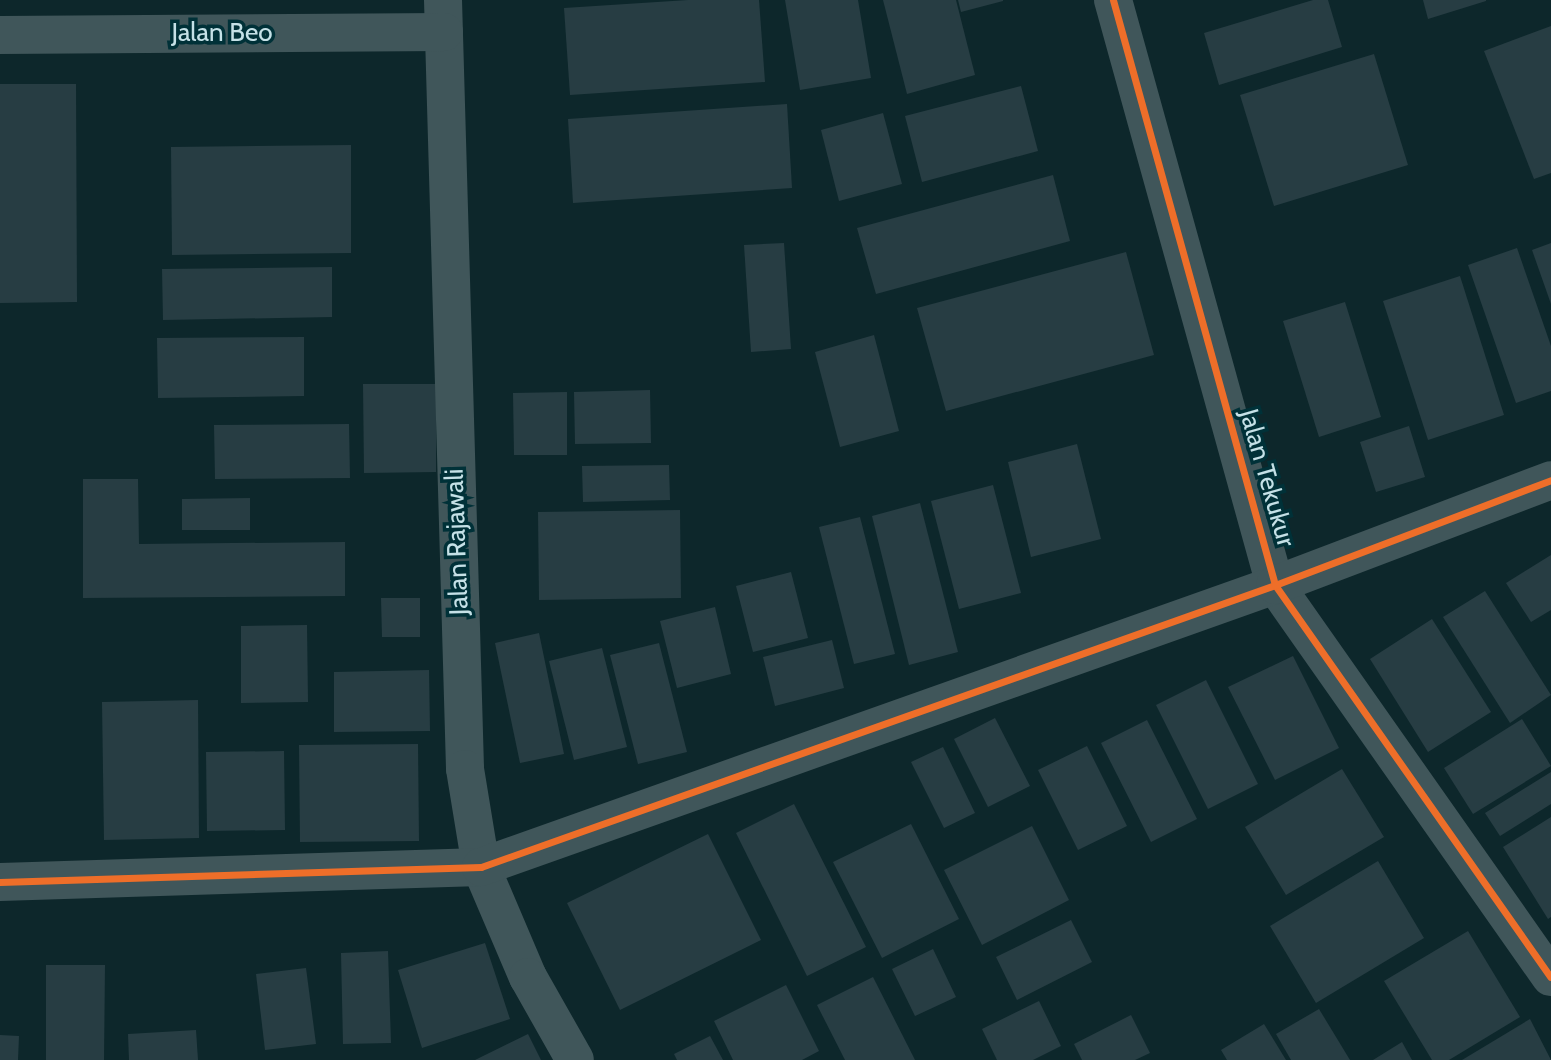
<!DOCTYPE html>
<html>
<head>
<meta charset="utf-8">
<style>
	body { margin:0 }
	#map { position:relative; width:1551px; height:1060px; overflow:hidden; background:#0d272b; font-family:Cabin,sans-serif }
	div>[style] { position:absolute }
	.building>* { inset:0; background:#273d43 }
	.street>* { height:38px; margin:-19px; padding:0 19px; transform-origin:19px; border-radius:19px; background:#40565a }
	.cycleway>* { height:7px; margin:-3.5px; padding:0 3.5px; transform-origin:3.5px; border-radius:3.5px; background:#ee6e29 }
	span { translate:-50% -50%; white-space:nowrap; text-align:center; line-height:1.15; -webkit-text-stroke:7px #003138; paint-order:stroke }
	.street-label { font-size:26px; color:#c5e1e7 }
</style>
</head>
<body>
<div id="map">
	<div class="building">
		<i style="clip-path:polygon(688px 0,759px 0,765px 82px,570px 95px,564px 8px)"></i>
		<i style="clip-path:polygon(785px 0,858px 0,871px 78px,800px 90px)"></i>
		<i style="clip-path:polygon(883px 0,956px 0,975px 75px,907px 94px)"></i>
		<i style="clip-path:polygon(958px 0,1003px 0,1003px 1px,961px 12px)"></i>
		<i style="clip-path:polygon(1313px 0,1328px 0,1342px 47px,1219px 85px,1204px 33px)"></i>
		<i style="clip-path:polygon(1423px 0,1486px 0,1486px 1px,1428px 19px)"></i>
		<i style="clip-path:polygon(1551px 26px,1551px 173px,1534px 179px,1484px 51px)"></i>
		<i style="clip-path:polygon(1374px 54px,1408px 165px,1274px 206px,1240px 95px)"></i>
		<i style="clip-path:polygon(0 84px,76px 84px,77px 302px,0 303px)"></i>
		<i style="clip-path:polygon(1021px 86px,1038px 151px,922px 182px,905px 116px)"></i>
		<i style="clip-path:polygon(787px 104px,792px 188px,573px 203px,568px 119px)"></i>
		<i style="clip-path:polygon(883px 113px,902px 184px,839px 201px,821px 130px)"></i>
		<i style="clip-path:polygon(351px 145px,351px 253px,172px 255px,171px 147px)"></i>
		<i style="clip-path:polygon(1053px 175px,1070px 241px,876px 294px,857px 228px)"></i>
		<i style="clip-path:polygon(784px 243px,791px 349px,751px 352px,744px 245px)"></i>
		<i style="clip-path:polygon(1551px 243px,1551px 304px,1532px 250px)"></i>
		<i style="clip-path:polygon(1517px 248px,1551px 346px,1551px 391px,1516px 403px,1468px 265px)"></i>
		<i style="clip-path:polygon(1126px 252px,1154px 355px,946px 411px,917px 308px)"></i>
		<i style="clip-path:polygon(332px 267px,332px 317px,163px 320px,162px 269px)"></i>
		<i style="clip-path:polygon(1460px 276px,1504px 415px,1428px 440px,1383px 301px)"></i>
		<i style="clip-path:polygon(1345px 302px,1381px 417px,1319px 437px,1283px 321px)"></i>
		<i style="clip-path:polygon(874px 335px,899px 431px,840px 447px,815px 352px)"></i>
		<i style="clip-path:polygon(304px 337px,304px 396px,158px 398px,157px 338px)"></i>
		<i style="clip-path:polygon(363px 384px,436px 384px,436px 472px,364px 473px)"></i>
		<i style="clip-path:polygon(650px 390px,651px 443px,575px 444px,574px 392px)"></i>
		<i style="clip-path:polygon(567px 392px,567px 455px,514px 455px,513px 393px)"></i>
		<i style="clip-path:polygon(349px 424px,350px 478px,215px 479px,214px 425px)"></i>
		<i style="clip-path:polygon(1409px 426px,1425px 477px,1376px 492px,1360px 442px)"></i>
		<i style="clip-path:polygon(1077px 444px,1101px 539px,1031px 557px,1008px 462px)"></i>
		<i style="clip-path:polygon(669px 465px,670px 500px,583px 502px,582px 466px)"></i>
		<i style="clip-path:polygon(83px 479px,138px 479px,139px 544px,345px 542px,345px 596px,83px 598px)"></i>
		<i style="clip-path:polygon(993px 485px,1021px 593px,959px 609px,931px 501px)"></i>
		<i style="clip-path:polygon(250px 498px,250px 530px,182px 530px,182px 499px)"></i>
		<i style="clip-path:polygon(920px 503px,958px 652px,909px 665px,872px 516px)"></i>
		<i style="clip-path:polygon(680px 510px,681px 598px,539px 600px,538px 512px)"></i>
		<i style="clip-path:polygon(860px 517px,895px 654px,854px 664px,819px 527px)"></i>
		<i style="clip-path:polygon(1551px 555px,1551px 610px,1531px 622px,1506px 583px)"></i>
		<i style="clip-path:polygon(791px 572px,808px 638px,753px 652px,736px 586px)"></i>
		<i style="clip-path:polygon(1485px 591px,1551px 695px,1510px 723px,1443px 617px)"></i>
		<i style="clip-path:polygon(381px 598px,420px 598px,420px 637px,382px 637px)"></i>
		<i style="clip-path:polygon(715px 607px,731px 674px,677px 688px,660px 621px)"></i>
		<i style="clip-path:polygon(1432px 619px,1491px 712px,1428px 752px,1370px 659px)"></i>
		<i style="clip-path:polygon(307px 625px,308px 702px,241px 703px,241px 626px)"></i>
		<i style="clip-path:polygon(539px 633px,564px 754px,520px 763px,495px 643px)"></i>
		<i style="clip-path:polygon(832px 640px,844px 688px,775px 706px,763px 657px)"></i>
		<i style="clip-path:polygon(659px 643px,687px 752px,638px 764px,610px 655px)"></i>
		<i style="clip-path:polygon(602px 648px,627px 747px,574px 760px,549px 661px)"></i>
		<i style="clip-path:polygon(1293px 656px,1339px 748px,1275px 780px,1228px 687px)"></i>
		<i style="clip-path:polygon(429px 670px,430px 731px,334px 732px,334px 672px)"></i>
		<i style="clip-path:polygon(1206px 680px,1258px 784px,1208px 809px,1156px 705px)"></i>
		<i style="clip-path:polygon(198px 700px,199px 838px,104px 840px,102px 702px)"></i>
		<i style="clip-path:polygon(995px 718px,1030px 786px,988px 807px,954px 739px)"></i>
		<i style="clip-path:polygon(1522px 719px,1551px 766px,1473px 814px,1444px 768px)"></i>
		<i style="clip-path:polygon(1147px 720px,1197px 819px,1151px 842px,1101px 743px)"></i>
		<i style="clip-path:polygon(418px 744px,419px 841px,300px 842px,299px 745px)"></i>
		<i style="clip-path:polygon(1087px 746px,1127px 826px,1078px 850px,1038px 770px)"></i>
		<i style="clip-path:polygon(943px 747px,975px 813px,944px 828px,911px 762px)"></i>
		<i style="clip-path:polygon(284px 751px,285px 830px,207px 831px,206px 752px)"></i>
		<i style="clip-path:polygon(1342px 769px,1384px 837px,1286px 895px,1245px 827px)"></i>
		<i style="clip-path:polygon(1551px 772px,1551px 804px,1500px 836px,1485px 813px)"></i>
		<i style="clip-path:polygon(794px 804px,866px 947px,807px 976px,736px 833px)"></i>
		<i style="clip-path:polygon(1551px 817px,1551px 917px,1548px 919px,1503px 847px)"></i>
		<i style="clip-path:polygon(911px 824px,959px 919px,882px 958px,833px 862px)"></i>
		<i style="clip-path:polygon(1032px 826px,1069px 900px,982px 945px,944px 870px)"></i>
		<i style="clip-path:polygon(708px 834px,761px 940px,620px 1010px,567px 903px)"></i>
		<i style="clip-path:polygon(1378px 861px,1424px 938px,1316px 1003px,1270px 926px)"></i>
		<i style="clip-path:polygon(1071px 920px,1092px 962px,1017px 1000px,996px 957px)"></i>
		<i style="clip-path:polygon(1468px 931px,1520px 1017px,1449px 1060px,1432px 1060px,1384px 981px)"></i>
		<i style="clip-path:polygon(485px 943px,510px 1019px,422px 1048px,398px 970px)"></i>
		<i style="clip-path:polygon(933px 949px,956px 997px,915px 1016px,892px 969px)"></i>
		<i style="clip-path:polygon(388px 951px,391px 1043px,343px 1044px,341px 953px)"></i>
		<i style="clip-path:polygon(46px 965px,105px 965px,104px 1060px,46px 1060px)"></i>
		<i style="clip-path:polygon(306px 968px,316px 1044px,265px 1050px,256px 974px)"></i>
		<i style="clip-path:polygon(873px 977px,915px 1060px,845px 1060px,817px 1005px)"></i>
		<i style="clip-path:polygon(786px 985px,819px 1051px,802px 1060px,733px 1060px,714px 1021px)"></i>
		<i style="clip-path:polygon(1039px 1001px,1061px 1046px,1033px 1060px,997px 1060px,982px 1029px)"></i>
		<i style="clip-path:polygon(1319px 1009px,1350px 1060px,1291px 1060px,1276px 1034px)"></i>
		<i style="clip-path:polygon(1131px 1015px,1150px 1053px,1135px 1060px,1082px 1060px,1074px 1044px)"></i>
		<i style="clip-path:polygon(1530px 1019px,1551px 1060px,1462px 1060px)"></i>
		<i style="clip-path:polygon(1264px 1024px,1286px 1060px,1227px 1060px,1221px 1050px)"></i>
		<i style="clip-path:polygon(196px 1030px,198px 1060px,129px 1060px,128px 1034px)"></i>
		<i style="clip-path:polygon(528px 1034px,541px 1060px,475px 1060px)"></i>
		<i style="clip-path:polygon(0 1035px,19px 1036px,18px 1060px,0 1060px)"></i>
		<i style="clip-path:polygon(710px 1036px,723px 1060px,677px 1060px,674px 1054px)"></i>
		<i style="clip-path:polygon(1402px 1042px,1412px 1060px,1373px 1060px)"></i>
	</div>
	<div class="street">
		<i style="left:443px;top:0;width:769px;rotate:88.36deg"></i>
		<i style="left:465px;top:769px;width:99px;rotate:80.7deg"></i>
		<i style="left:481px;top:867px;width:120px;rotate:66.9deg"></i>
		<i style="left:528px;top:977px;width:95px;rotate:60.5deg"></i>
		<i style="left:1113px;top:0;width:607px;rotate:74.52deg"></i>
		<i style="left:1275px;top:585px;width:479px;rotate:54.9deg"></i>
		<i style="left:0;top:35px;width:444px;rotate:-0.4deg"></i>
		<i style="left:0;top:882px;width:481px;rotate:-1.8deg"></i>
		<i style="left:481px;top:867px;width:843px;rotate:-19.55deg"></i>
		<i style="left:1275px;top:585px;width:295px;rotate:-20.8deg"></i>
	</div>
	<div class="cycleway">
		<i style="left:1113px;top:0;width:607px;rotate:74.52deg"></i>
		<i style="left:1275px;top:585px;width:479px;rotate:54.9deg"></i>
		<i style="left:0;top:882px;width:481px;rotate:-1.8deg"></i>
		<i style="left:481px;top:867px;width:843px;rotate:-19.55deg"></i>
		<i style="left:1275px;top:585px;width:295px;rotate:-20.8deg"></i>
	</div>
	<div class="street-label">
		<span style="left:222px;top:33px">Jalan Beo</span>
		<span style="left:1267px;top:478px;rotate:74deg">Jalan Tekukur</span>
		<span style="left:457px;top:542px;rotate:-92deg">Jalan Rajawali</span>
	</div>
</div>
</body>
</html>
